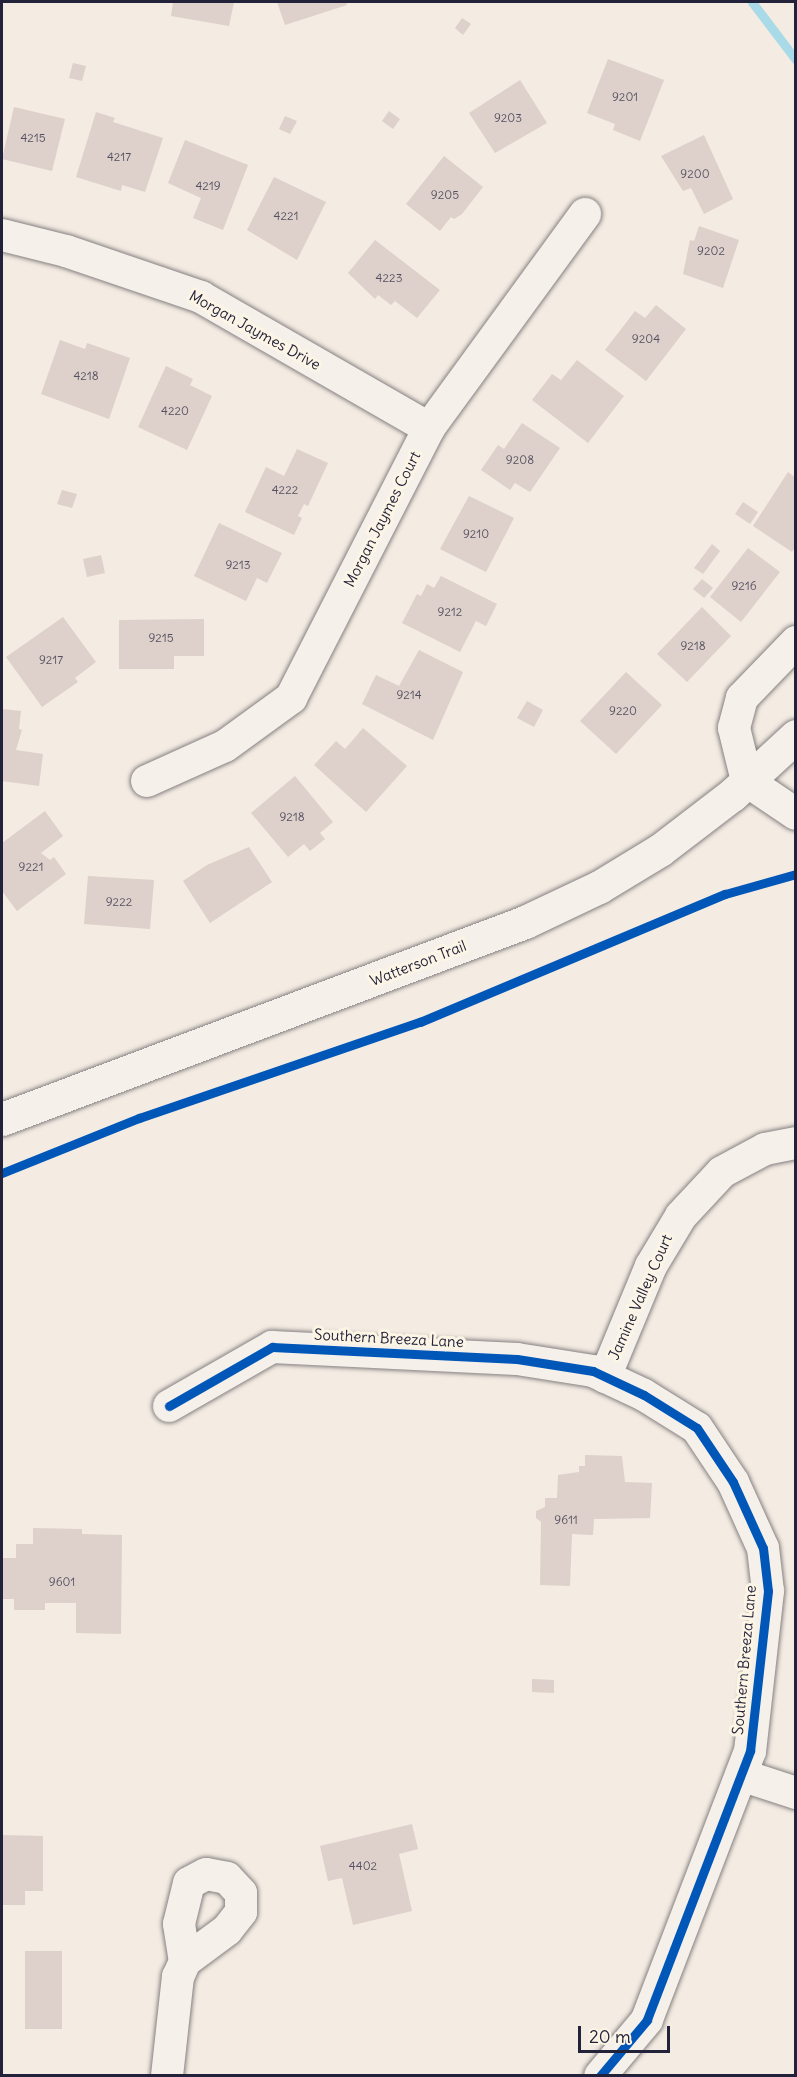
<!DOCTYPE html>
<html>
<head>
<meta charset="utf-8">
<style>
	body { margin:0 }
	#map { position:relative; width:797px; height:2077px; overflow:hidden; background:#f4ebe2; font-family:Delius,sans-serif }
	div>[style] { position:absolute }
	.stream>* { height:9px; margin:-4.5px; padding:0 4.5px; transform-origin:4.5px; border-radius:4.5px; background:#a8dae7 }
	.building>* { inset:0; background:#ded0ca }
	.roads { filter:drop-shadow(0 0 2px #858182) drop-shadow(0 0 2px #858182) }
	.minor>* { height:32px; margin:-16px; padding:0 16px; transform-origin:16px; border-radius:16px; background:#f5f1ea }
	.major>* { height:33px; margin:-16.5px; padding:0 16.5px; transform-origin:16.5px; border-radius:16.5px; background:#f5f1ea }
	.cycleway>* { height:9px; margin:-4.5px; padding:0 4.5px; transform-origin:4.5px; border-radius:4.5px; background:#0057b8 }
	span { translate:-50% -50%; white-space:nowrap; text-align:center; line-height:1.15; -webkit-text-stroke:6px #fcf5e5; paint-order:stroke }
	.number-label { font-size:12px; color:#545061 }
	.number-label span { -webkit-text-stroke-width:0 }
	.street-label { font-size:15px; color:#22223b }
	.frame { position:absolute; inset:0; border:3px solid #22223b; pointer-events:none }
	.scale { position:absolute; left:578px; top:2026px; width:92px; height:27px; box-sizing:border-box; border:3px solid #22223b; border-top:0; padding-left:8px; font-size:18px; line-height:21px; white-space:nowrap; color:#22223b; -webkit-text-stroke:4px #fcf5e5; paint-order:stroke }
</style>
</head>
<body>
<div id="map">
	<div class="stream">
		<i style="left:752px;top:2px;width:73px;rotate:52.8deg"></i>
	</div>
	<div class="building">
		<i style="clip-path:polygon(173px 2px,234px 2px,229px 26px,171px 16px)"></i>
		<i style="clip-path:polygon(277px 2px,346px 2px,347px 5px,285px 25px)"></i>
		<i style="clip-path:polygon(462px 18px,471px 24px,463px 35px,455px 28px)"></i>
		<i style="clip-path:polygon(608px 59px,664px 80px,640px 141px,613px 130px,615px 124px,587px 113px)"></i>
		<i style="clip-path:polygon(73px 63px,86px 66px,82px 81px,69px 78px)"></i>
		<i style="clip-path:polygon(520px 80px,547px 123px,495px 153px,469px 113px)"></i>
		<i style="clip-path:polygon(14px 107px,65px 119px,52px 171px,2px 159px)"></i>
		<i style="clip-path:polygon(389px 111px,400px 119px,393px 129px,382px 121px)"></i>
		<i style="clip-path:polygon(96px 112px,115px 118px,113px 122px,163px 138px,145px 192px,122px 185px,121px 191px,76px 177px)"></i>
		<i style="clip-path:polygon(285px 116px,297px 121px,290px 134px,279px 129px)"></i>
		<i style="clip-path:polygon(704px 135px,733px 199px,704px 214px,691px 188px,683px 191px,661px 156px)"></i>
		<i style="clip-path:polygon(185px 140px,248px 165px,223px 230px,193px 218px,201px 198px,168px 183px)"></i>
		<i style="clip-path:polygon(444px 156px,483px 187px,462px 214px,454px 219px,451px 217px,440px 231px,406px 204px)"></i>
		<i style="clip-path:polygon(274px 177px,326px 202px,297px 260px,247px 230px)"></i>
		<i style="clip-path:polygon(699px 226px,739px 240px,723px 288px,683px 274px,690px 240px,694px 241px)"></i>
		<i style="clip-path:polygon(375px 240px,440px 290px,417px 318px,395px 301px,391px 305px,378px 295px,375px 299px,348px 273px)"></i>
		<i style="clip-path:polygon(656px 305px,686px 329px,646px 381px,605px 350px,635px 311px,645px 318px)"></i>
		<i style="clip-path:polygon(60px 340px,85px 349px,87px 343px,130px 358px,109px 419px,41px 394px)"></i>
		<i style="clip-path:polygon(577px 360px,624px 396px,588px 443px,532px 400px,552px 374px,561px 380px)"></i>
		<i style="clip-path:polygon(166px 366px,193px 379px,190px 385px,212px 396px,187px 450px,138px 427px)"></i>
		<i style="clip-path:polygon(522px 423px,560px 448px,530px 492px,515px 483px,510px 490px,481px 470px,498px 445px,504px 449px)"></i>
		<i style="clip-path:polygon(297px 449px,328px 463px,308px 506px,304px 504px,298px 516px,302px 518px,294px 535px,245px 512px,266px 467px,284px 476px)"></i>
		<i style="clip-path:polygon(788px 472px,796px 478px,796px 546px,792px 552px,753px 526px)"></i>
		<i style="clip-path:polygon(62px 490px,77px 494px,72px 508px,57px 504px)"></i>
		<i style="clip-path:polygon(469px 496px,514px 518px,486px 572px,440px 549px)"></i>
		<i style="clip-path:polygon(743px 502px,758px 512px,750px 524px,735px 514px)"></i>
		<i style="clip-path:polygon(219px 523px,282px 553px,267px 583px,257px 578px,246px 601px,194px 576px)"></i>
		<i style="clip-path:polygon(712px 544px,720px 551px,703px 574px,694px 568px)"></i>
		<i style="clip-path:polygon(748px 548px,780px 572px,741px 622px,710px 597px)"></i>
		<i style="clip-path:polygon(101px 555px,105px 573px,87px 577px,83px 559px)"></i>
		<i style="clip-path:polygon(441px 576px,497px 604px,486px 626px,476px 621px,460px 652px,402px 623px,417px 594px,421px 596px,427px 584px,434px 588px)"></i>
		<i style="clip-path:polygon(702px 579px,713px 588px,704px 598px,693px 589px)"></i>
		<i style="clip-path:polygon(702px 607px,731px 636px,687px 682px,657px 654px)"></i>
		<i style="clip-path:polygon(63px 617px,96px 662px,75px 678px,78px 682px,42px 707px,6px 657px)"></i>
		<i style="clip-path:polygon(204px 619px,204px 656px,174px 656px,174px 669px,119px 669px,119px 620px)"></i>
		<i style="clip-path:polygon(419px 650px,463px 672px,433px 740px,362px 704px,376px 675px,399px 686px)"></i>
		<i style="clip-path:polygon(626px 672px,662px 705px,616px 754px,580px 721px)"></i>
		<i style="clip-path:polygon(527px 701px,543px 710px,534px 727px,517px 718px)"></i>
		<i style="clip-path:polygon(2px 709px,21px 711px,19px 729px,22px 730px,16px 750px,43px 754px,39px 786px,2px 781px)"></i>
		<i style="clip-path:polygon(363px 728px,407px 766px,366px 812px,314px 765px,336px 741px,345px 749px)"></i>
		<i style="clip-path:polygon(295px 776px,333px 822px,320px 833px,325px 839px,310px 851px,304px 844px,288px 857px,251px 813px)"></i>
		<i style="clip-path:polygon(45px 811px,63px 836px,41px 853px,50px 860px,54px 857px,66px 874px,17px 911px,2px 891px,2px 843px)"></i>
		<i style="clip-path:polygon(249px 847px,272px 882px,210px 923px,183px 881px,207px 865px)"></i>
		<i style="clip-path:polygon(88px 876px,154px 880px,150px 929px,84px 924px)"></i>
		<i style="clip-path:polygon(585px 1455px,622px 1456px,625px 1482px,652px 1483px,650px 1518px,594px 1519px,593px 1535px,572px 1534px,570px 1586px,540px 1585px,541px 1522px,536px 1518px,536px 1511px,545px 1507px,545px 1498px,557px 1498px,558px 1475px,579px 1472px,579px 1466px,585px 1466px)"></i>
		<i style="clip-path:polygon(33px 1528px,82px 1529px,82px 1534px,122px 1535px,121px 1634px,76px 1633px,76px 1603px,45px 1603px,45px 1610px,14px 1610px,14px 1599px,2px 1599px,2px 1558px,16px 1558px,16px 1544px,33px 1544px)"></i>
		<i style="clip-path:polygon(532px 1679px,554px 1680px,554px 1693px,532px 1692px)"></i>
		<i style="clip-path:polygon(412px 1824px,418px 1849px,399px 1854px,412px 1911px,353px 1925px,342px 1878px,328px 1881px,320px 1846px)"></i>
		<i style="clip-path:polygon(2px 1835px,43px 1836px,43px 1891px,25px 1891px,25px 1905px,2px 1905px)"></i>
		<i style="clip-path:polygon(25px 1951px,62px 1951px,62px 2029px,25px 2029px)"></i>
	</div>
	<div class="roads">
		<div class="minor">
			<i style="left:2px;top:235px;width:66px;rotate:14deg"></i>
			<i style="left:66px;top:251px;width:143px;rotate:18.8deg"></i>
			<i style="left:201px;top:297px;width:263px;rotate:29.9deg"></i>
			<i style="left:796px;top:642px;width:78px;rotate:134deg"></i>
			<i style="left:742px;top:698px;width:31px;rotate:105deg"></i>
			<i style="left:734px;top:728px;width:55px;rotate:76.2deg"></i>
			<i style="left:747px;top:781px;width:59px;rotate:34deg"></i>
			<i style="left:147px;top:781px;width:85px;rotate:-24.2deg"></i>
			<i style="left:225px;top:746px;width:82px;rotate:-36deg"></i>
			<i style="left:291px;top:698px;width:303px;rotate:-62.9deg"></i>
			<i style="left:429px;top:428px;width:265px;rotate:-53.9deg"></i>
			<i style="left:605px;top:1377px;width:120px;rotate:-67.5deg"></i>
			<i style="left:651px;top:1266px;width:58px;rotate:-59deg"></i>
			<i style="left:681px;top:1216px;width:60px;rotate:-47deg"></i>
			<i style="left:722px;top:1172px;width:49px;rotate:-28.1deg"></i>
			<i style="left:765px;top:1149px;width:32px;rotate:-11deg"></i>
			<i style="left:169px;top:1406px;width:119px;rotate:-29.8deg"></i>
			<i style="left:272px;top:1347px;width:245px;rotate:2.8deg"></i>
			<i style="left:517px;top:1359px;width:77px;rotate:9deg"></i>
			<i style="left:593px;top:1371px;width:56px;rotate:25.2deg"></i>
			<i style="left:644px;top:1395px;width:62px;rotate:31.9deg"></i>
			<i style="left:697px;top:1428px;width:65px;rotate:56.3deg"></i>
			<i style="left:733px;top:1482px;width:72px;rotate:65.6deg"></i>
			<i style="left:763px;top:1548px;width:43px;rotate:83.4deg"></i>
			<i style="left:768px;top:1591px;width:161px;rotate:96.4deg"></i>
			<i style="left:750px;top:1751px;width:288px;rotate:111deg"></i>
			<i style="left:647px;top:2020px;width:73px;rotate:130deg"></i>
			<i style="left:741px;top:1775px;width:58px;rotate:18.1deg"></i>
			<i style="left:167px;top:2076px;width:100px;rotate:-83.7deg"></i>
			<i style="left:178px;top:1977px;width:17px;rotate:-66deg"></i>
			<i style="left:185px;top:1961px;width:52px;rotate:-36.4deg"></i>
			<i style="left:227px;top:1930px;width:23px;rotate:-52deg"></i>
			<i style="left:241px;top:1912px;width:19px;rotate:-90deg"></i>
			<i style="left:241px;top:1893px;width:21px;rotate:-133deg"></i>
			<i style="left:227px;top:1878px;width:21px;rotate:-169deg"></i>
			<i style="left:206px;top:1874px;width:19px;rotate:152deg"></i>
			<i style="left:189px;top:1883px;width:42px;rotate:103.7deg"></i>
			<i style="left:179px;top:1924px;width:37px;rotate:81deg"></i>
		</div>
		<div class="major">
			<i style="left:2px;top:1119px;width:559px;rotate:-20.64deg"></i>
			<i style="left:525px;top:922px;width:82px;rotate:-25.3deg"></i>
			<i style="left:599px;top:887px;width:71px;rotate:-31.2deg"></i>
			<i style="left:660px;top:850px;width:91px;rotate:-37.4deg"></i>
			<i style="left:732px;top:795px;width:87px;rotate:-42.7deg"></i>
		</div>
	</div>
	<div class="cycleway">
		<i style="left:2px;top:1173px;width:148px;rotate:-21.9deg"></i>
		<i style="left:139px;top:1118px;width:297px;rotate:-18.9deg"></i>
		<i style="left:420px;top:1022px;width:331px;rotate:-22.8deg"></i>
		<i style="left:725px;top:894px;width:74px;rotate:-15.7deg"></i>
		<i style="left:169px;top:1406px;width:119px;rotate:-29.8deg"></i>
		<i style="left:272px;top:1347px;width:245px;rotate:2.8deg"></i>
		<i style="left:517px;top:1359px;width:77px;rotate:9deg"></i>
		<i style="left:593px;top:1371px;width:56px;rotate:25.2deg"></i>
		<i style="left:644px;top:1395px;width:62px;rotate:31.9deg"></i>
		<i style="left:697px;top:1428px;width:65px;rotate:56.3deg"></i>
		<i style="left:733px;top:1482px;width:72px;rotate:65.6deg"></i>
		<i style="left:763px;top:1548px;width:43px;rotate:83.4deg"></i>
		<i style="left:768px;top:1591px;width:161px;rotate:96.4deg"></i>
		<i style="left:750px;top:1751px;width:288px;rotate:111deg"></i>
		<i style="left:647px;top:2020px;width:73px;rotate:130deg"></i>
	</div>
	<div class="number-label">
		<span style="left:625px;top:97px">9201</span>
		<span style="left:508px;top:118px">9203</span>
		<span style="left:33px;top:138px">4215</span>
		<span style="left:119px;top:157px">4217</span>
		<span style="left:695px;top:174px">9200</span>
		<span style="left:208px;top:186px">4219</span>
		<span style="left:445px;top:195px">9205</span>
		<span style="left:286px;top:216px">4221</span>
		<span style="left:711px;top:251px">9202</span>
		<span style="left:389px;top:278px">4223</span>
		<span style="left:646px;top:339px">9204</span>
		<span style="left:86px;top:376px">4218</span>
		<span style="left:175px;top:411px">4220</span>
		<span style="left:520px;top:460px">9208</span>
		<span style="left:285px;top:490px">4222</span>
		<span style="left:476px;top:534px">9210</span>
		<span style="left:238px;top:565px">9213</span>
		<span style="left:744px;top:586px">9216</span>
		<span style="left:450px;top:612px">9212</span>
		<span style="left:161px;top:638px">9215</span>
		<span style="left:693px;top:646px">9218</span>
		<span style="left:51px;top:660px">9217</span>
		<span style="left:409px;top:695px">9214</span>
		<span style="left:623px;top:711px">9220</span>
		<span style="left:292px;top:817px">9218</span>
		<span style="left:31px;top:867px">9221</span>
		<span style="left:119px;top:902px">9222</span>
		<span style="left:566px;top:1520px">9611</span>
		<span style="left:62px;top:1582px">9601</span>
		<span style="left:363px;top:1866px">4402</span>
	</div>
	<div class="street-label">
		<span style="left:255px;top:330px;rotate:29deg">Morgan Jaymes Drive</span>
		<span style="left:382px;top:519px;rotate:-63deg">Morgan Jaymes Court</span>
		<span style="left:418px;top:963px;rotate:-21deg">Watterson Trail</span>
		<span style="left:640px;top:1297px;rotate:-66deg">Jamine Valley Court</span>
		<span style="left:389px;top:1338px;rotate:3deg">Southern Breeza Lane</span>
		<span style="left:744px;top:1660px;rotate:-85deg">Southern Breeza Lane</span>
	</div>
	<div class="frame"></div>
	<div class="scale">20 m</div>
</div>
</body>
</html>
